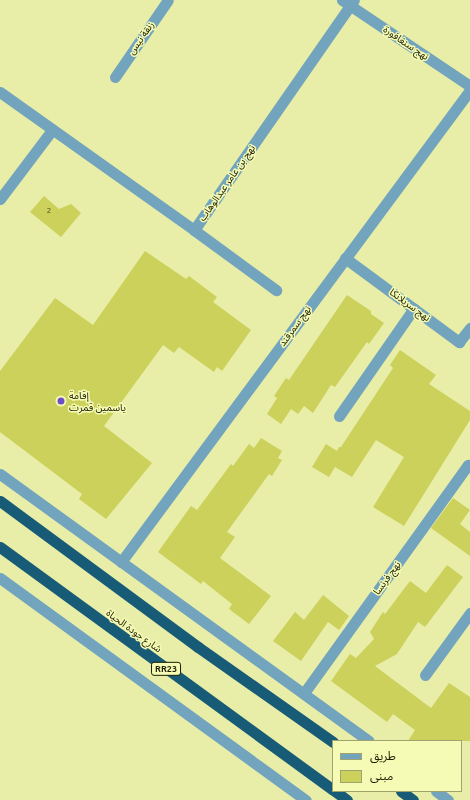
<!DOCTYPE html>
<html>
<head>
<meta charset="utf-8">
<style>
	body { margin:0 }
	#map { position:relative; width:470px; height:800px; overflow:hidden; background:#e8eda7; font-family:Ubuntu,"Noto Sans Arabic",sans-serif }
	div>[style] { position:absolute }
	.building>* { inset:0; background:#ccd15b }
	.minor>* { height:11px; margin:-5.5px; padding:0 5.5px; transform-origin:5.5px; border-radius:5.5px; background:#73a4bd }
	.trunk>* { height:11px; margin:-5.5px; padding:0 5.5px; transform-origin:5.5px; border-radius:5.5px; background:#175b77 }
	.dots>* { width:11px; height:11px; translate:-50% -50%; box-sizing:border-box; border:2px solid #f5fbb4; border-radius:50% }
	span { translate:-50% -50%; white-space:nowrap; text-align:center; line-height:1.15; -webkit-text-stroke:3px #f5fbb4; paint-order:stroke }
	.number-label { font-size:8px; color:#494b19 }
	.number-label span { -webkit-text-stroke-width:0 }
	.shield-label span { padding:1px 3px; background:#f5fbb4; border:1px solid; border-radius:3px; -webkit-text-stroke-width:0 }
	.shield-label { font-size:9px; color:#1d1e03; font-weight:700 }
	.street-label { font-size:10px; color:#1d1e03 }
	.poi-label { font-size:10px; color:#1d1e03 }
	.left { translate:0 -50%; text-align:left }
	.legend { position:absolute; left:332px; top:740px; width:130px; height:52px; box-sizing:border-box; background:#f5fbb4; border:1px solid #9fa36d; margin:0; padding:5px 7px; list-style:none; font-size:12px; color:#1d1e03 }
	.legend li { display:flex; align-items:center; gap:8px; height:20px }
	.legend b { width:20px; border:1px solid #9fa36d }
</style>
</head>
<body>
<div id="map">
	<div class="building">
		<i style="clip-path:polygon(44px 196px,59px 209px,71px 204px,81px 213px,61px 237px,30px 212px)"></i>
		<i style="clip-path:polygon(145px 251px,186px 279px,189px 276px,217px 297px,213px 302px,251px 330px,222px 371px,217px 367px,214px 372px,179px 347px,174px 353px,163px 345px,104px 426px,152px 463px,106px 519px,79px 499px,82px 494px,0 432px,0 371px,55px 298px,93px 325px)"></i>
		<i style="clip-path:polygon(347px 295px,371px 311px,371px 314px,384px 323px,369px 344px,367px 342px,335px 387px,331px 385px,313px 413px,304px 406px,298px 414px,291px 409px,281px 424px,267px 414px,277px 398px,274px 396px,286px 378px,289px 380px)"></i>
		<i style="clip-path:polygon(400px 350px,436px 375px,429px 384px,470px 411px,470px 420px,404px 526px,373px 507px,404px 457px,376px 440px,352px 477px,335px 467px,329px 477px,312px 467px,326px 444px,337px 451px,339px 447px,341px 447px,393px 368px,390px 365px)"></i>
		<i style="clip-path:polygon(261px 438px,282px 451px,278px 458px,282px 460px,272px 476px,269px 474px,227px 532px,235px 537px,220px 558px,271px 596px,249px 624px,229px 609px,232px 604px,203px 581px,201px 584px,158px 552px,191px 506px,197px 510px,231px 464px,233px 466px,249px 444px,254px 448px)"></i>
		<i style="clip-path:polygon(453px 498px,470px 510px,460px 524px,470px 532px,470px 556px,431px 528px)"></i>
		<i style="clip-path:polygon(447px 565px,463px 577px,425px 627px,418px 622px,397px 654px,375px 666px,431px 708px,449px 683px,470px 697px,470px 741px,408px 741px,415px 730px,393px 714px,387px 722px,331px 681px,350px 654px,356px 658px,374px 639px,370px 632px,383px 612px,385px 614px,410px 581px,426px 593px)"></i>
		<i style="clip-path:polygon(323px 595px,349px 616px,339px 630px,328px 622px,301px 661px,273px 641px,295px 612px,304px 620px)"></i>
	</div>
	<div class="minor">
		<i style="left:342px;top:0;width:154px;rotate:33.9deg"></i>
		<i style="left:115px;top:77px;width:93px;rotate:-55.5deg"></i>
		<i style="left:0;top:92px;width:238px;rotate:35.4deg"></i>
		<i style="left:194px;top:230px;width:280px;rotate:-55.2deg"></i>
		<i style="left:0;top:199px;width:86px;rotate:-53deg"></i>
		<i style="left:194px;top:230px;width:102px;rotate:36.2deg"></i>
		<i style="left:345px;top:258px;width:142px;rotate:36.4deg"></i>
		<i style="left:459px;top:342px;width:18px;rotate:-52deg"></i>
		<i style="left:339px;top:416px;width:131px;rotate:-55.2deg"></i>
		<i style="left:0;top:474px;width:455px;rotate:35.9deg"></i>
		<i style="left:121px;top:562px;width:587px;rotate:-53.52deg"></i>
		<i style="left:0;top:578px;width:378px;rotate:36deg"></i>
		<i style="left:425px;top:675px;width:77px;rotate:-54deg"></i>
		<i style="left:304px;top:693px;width:281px;rotate:-54.3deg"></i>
		<i style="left:468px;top:465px;width:2px;rotate:27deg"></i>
		<i style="left:436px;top:791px;width:15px;rotate:37deg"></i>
	</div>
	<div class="trunk">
		<i style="left:0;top:501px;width:246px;rotate:36.4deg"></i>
		<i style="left:198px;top:647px;width:165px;rotate:35.1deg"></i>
		<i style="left:0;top:547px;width:412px;rotate:36.1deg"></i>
		<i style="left:335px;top:791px;width:15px;rotate:37deg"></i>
		<i style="left:401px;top:791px;width:15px;rotate:37deg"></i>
	</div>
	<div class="dots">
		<i style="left:61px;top:401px;background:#6e4dc6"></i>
	</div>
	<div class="number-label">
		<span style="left:49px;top:211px">2</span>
	</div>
	<div class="shield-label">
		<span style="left:166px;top:669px">RR23</span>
	</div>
	<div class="street-label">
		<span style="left:141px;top:38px;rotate:-55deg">زنقة نيس</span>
		<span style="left:406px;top:43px;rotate:34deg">نهج سنغافورة</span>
		<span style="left:227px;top:183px;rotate:-55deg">نهج بن عامر عبدالوهاب</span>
		<span style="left:410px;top:305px;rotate:36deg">نهج سريلانكا</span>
		<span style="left:295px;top:326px;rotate:-54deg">نهج سمرقند</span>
		<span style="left:387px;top:578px;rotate:-54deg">نهج فرنسا</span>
		<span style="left:134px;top:631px;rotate:36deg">شارع جودة الحياة</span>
	</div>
	<div class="poi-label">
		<span class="left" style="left:69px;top:401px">إقامة<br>ياسمين قمرت</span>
	</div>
	<ul class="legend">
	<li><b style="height:5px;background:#73a4bd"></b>طريق</li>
	<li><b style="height:11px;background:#ccd15b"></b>مبنى</li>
	</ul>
</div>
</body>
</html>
